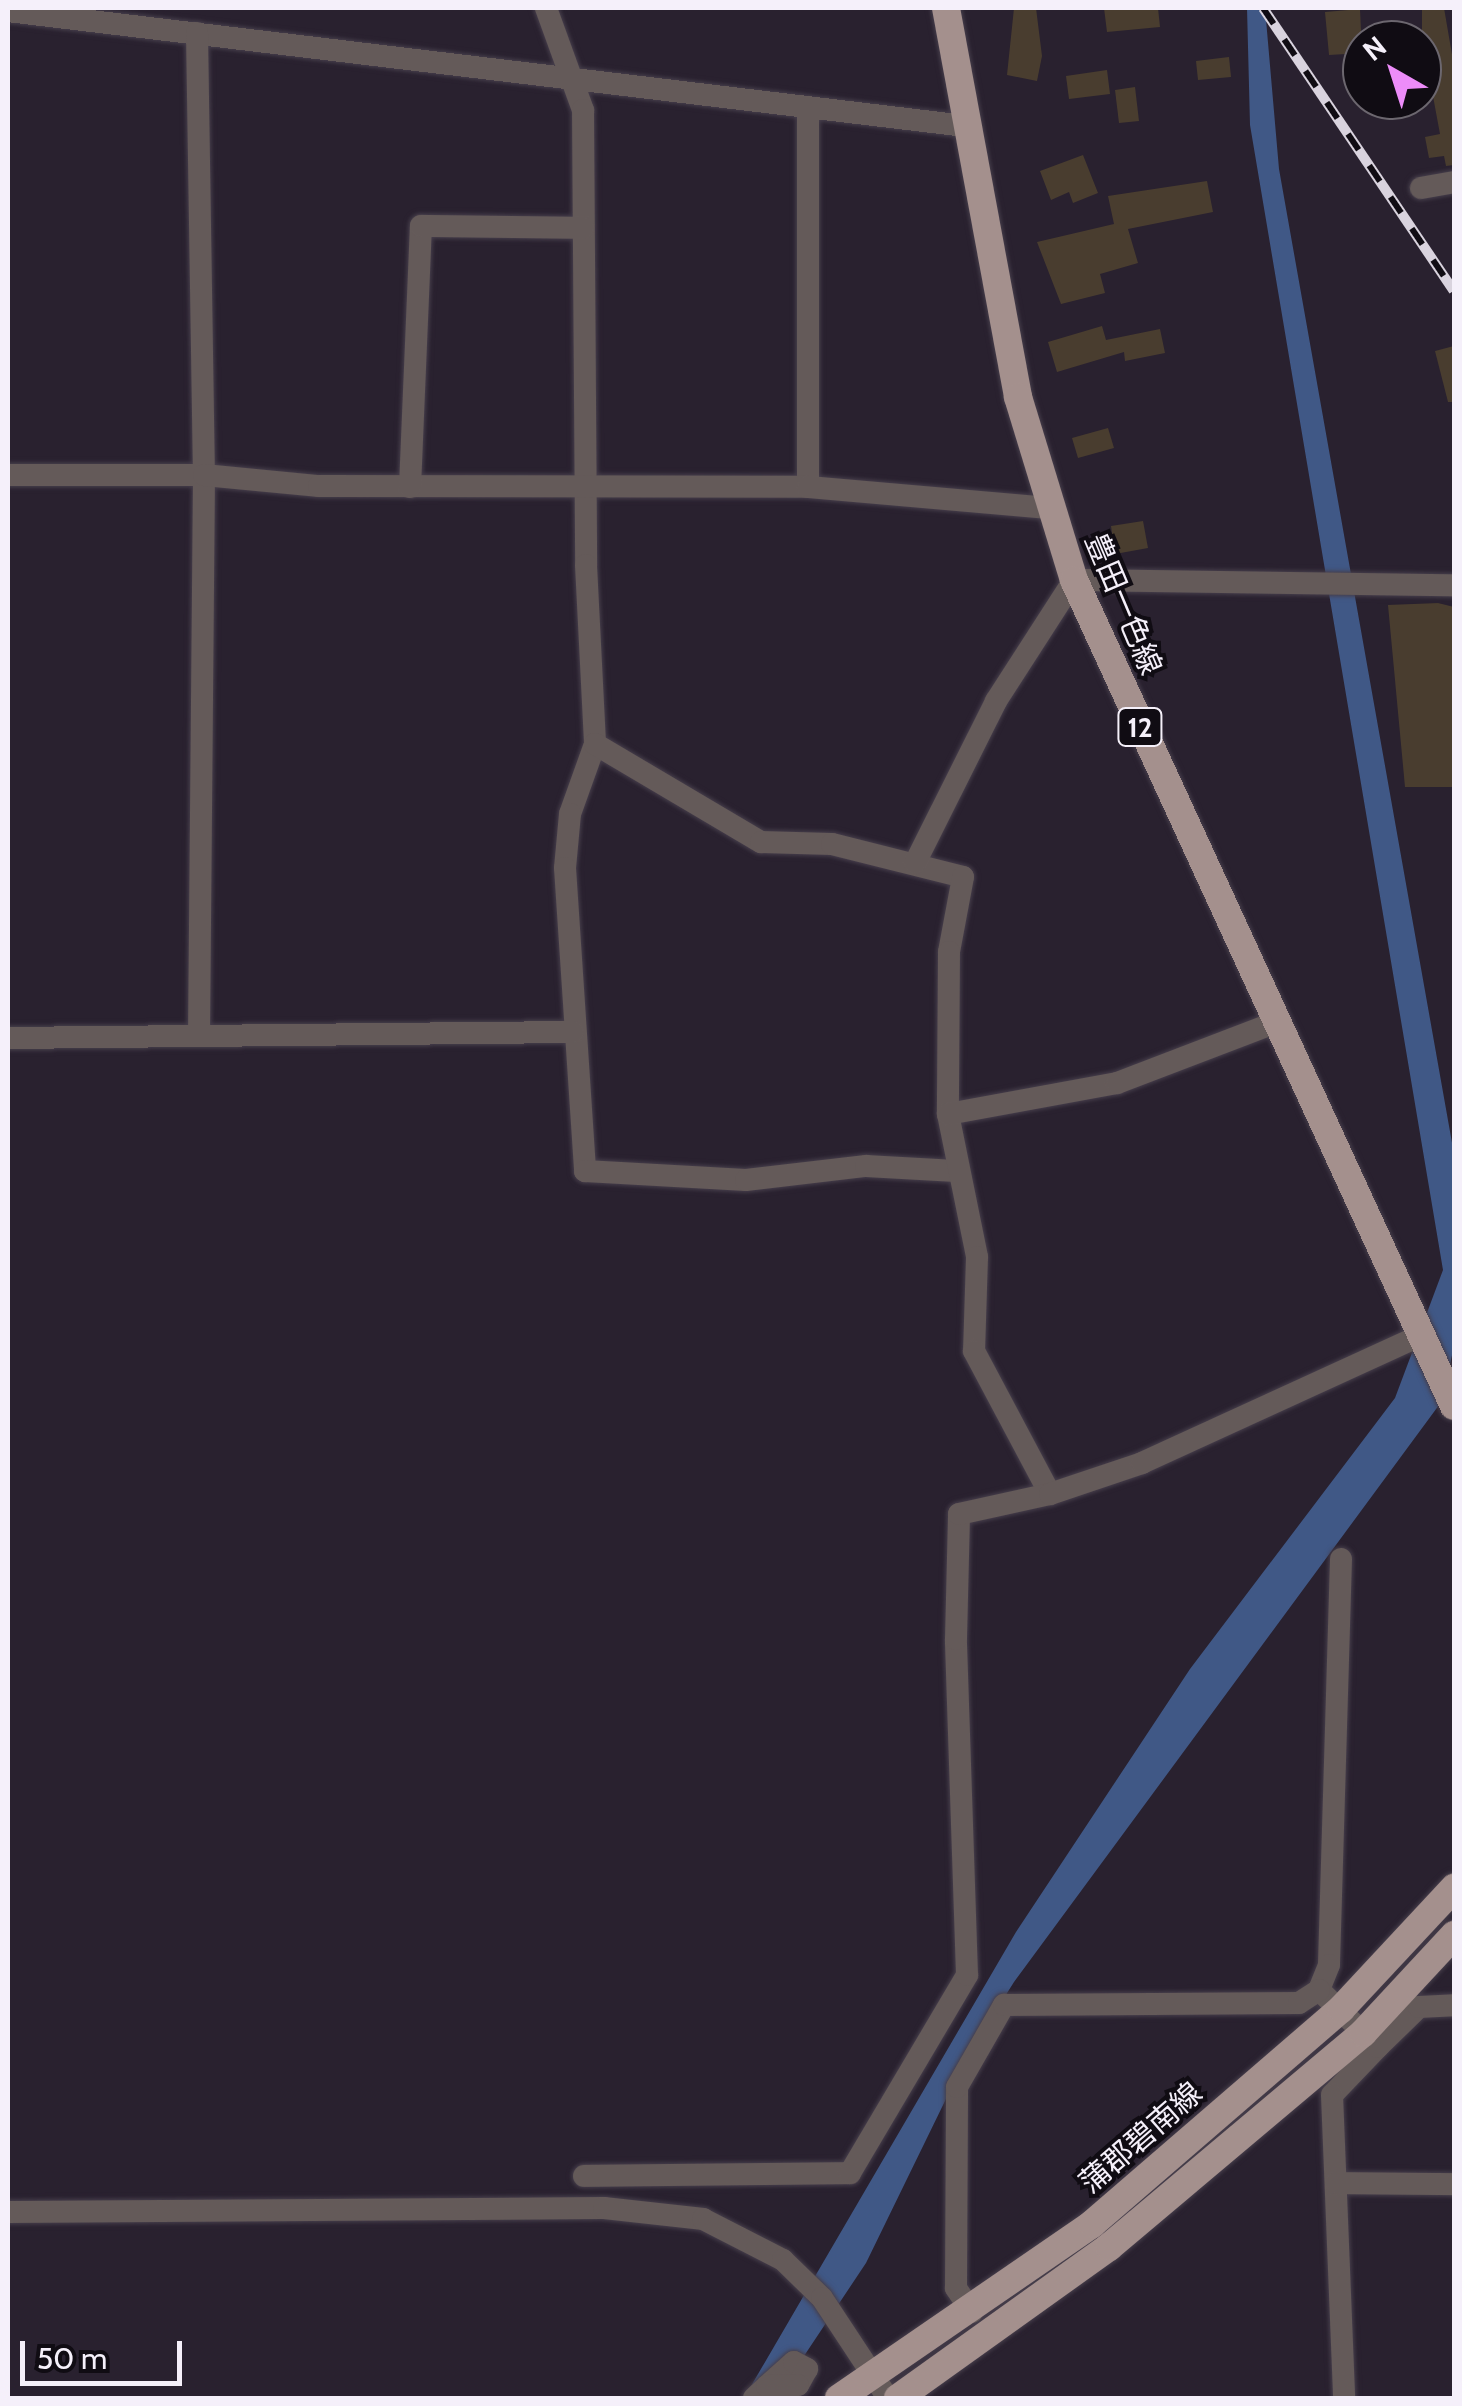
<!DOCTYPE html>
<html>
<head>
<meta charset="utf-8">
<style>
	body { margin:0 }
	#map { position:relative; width:1462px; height:2406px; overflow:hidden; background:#29212f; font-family:Cabin,"Noto Sans JP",sans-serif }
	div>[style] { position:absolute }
	.water>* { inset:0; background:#405886 }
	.building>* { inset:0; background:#493d2f }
	.roads { filter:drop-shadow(0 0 2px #463e4b) drop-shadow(0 0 2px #463e4b) }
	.minor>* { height:22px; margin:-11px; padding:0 11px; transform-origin:11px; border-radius:11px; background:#645a59 }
	.major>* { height:28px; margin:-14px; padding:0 14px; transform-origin:14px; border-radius:14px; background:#a4908d }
	.rail>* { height:10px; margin-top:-5px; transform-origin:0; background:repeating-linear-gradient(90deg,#100c13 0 19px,#d9d3de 0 38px); box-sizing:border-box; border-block:2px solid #d9d3de }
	span { translate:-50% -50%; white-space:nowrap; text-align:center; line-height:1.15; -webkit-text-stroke:8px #100c13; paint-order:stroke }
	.shield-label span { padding:2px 8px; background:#100c13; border:2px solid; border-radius:8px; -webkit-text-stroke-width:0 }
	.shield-label { font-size:28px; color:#f5f0fa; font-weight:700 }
	.street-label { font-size:30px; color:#f5f0fa }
	.frame { position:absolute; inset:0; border:10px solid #f5f0fa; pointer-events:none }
	.north { position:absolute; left:1342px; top:20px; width:100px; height:100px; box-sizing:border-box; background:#100c13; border:2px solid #6c676f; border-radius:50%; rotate:321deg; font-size:28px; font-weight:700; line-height:40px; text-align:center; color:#f5f0fa }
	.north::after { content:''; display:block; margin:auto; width:35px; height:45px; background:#ed8cf9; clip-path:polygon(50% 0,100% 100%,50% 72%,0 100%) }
	.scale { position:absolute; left:20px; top:2341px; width:162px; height:45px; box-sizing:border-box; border:5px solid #f5f0fa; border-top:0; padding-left:12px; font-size:30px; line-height:35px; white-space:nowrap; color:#f5f0fa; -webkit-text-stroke:8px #100c13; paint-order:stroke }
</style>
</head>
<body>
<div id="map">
	<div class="water">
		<i style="clip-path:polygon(1247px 8px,1265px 8px,1279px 169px,1454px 1154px,1454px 1346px,1442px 1401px,1014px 1982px,965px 2060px,866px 2263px,776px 2398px,744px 2398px,1016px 1932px,1190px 1669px,1395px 1398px,1443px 1270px,1250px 125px)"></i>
	</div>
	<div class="building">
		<i style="clip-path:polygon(1014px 8px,1036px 8px,1042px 56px,1037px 81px,1007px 75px)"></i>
		<i style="clip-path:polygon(1104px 8px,1158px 8px,1160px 27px,1107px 32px)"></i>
		<i style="clip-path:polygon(1422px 8px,1444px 8px,1454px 66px,1454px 165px,1446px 166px,1444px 156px,1429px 158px,1425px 137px,1440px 134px,1427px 64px,1422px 65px)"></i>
		<i style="clip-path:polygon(1360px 9px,1362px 53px,1329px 55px,1325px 12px)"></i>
		<i style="clip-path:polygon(1229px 57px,1231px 77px,1198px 80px,1196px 61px)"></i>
		<i style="clip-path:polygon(1107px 70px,1110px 94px,1069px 99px,1066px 76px)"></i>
		<i style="clip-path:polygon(1135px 87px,1139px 121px,1119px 123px,1115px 90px)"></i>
		<i style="clip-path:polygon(1083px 155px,1098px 193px,1073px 203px,1069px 192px,1051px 200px,1040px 171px)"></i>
		<i style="clip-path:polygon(1207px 181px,1213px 212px,1128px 229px,1138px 263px,1100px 274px,1105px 293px,1061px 304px,1037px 242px,1114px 224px,1108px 196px)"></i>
		<i style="clip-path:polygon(1102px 326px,1106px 340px,1160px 329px,1165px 353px,1125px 361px,1124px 352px,1057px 372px,1048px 342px)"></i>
		<i style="clip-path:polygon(1454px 346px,1454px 402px,1448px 402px,1435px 351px)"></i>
		<i style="clip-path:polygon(1108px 428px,1114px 448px,1078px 458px,1072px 438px)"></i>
		<i style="clip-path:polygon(1143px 521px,1148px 548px,1115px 554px,1111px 526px)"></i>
		<i style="clip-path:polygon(1438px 603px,1454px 607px,1454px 787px,1405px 787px,1388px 605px)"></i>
	</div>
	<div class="roads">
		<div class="minor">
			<i style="left:546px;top:8px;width:109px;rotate:70.1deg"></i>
			<i style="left:583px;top:110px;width:455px;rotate:89.6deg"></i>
			<i style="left:586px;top:565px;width:179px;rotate:87.1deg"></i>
			<i style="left:595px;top:744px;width:74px;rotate:109.7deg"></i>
			<i style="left:570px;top:814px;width:54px;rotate:95.3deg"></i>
			<i style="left:565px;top:868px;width:304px;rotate:86.2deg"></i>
			<i style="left:585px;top:1171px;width:161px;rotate:3.2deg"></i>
			<i style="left:746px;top:1180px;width:121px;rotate:-6.7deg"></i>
			<i style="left:866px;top:1166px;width:90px;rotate:3.2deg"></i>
			<i style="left:8px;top:11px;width:965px;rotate:6.85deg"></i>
			<i style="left:197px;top:33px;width:442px;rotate:89.1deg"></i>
			<i style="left:204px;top:475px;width:558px;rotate:90.51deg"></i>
			<i style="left:808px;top:109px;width:378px;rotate:90deg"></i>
			<i style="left:1421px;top:188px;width:34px;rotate:-10deg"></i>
			<i style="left:8px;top:475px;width:196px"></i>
			<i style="left:204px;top:475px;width:116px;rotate:5.5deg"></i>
			<i style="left:319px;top:486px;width:489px;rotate:0.1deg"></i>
			<i style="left:808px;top:487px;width:242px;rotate:5deg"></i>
			<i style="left:410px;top:487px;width:261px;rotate:-87.6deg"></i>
			<i style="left:421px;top:226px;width:162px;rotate:0.7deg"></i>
			<i style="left:595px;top:744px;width:193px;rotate:30.6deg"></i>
			<i style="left:761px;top:842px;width:71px;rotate:1.6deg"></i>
			<i style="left:832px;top:844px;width:135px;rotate:14.1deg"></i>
			<i style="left:963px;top:877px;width:76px;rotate:100.6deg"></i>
			<i style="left:949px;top:952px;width:162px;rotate:90.4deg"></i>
			<i style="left:948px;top:1114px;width:146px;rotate:78.5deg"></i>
			<i style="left:977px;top:1257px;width:94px;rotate:91.8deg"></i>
			<i style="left:974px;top:1351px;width:162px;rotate:62deg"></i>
			<i style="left:915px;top:863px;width:181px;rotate:-63.4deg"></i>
			<i style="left:996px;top:701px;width:144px;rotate:-57.2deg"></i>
			<i style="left:1074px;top:580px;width:380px;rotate:0.8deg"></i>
			<i style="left:8px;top:1038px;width:565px;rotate:-0.61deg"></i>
			<i style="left:948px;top:1114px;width:172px;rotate:-10.4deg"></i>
			<i style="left:1117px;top:1083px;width:168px;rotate:-20.9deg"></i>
			<i style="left:1341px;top:1559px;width:406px;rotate:91.7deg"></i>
			<i style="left:1329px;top:1965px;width:27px;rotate:112deg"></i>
			<i style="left:1319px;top:1990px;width:82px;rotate:44deg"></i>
			<i style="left:1378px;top:2047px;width:66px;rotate:133.8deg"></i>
			<i style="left:1332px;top:2095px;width:303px;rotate:87.7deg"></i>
			<i style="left:1378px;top:2047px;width:57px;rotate:-44.3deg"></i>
			<i style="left:1419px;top:2007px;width:35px;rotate:-3deg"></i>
			<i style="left:584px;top:2176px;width:266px;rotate:-0.6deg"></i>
			<i style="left:850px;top:2173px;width:230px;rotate:-59.4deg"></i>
			<i style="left:967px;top:1975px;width:336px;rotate:-91.9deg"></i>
			<i style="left:956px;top:1639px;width:125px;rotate:-88.6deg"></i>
			<i style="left:959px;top:1514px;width:93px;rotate:-12.4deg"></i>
			<i style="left:1050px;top:1494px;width:97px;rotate:-18.6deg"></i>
			<i style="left:1142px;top:1463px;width:306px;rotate:-24.6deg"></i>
			<i style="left:1336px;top:2183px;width:118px;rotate:0.5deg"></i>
			<i style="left:8px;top:2212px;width:596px;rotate:-0.38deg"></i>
			<i style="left:604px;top:2208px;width:100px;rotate:6.3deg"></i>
			<i style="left:703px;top:2219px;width:90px;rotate:27.1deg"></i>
			<i style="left:783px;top:2260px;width:54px;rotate:44.3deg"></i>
			<i style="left:822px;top:2298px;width:120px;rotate:56.6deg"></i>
			<i style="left:972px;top:2312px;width:29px;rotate:-124deg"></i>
			<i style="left:956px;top:2288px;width:201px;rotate:-89.7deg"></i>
			<i style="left:957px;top:2087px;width:95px;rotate:-60.2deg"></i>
			<i style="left:1004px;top:2005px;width:295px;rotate:-0.4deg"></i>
			<i style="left:1299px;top:2003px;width:24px;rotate:-33deg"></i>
			<i style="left:754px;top:2398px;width:18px;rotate:-43deg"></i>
			<i style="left:767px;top:2386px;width:36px;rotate:-42deg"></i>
			<i style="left:794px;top:2362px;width:15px;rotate:28deg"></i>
			<i style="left:807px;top:2369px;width:18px;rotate:119deg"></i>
			<i style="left:798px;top:2385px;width:31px;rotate:178deg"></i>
		</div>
		<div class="major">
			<i style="left:946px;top:8px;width:396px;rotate:79.5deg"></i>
			<i style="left:1018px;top:397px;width:191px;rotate:73deg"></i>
			<i style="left:1074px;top:580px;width:909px;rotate:65.3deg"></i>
			<i style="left:839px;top:2398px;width:307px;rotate:-34.5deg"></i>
			<i style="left:1092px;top:2224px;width:329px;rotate:-40.8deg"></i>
			<i style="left:1341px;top:2009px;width:166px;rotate:-47deg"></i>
			<i style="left:898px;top:2398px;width:259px;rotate:-35.6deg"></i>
			<i style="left:1109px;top:2247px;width:332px;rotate:-40.1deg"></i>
			<i style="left:1363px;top:2033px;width:134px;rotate:-47.1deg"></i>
		</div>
	</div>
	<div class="rail">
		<i style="left:1263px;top:8px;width:341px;rotate:56deg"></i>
	</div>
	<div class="shield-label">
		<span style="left:1140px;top:727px">12</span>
	</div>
	<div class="street-label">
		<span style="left:1123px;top:604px;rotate:67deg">豊田一色線</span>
		<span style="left:1141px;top:2138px;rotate:-41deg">蒲郡碧南線</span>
	</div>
	<div class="frame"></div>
	<div class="north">N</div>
	<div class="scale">50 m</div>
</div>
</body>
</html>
